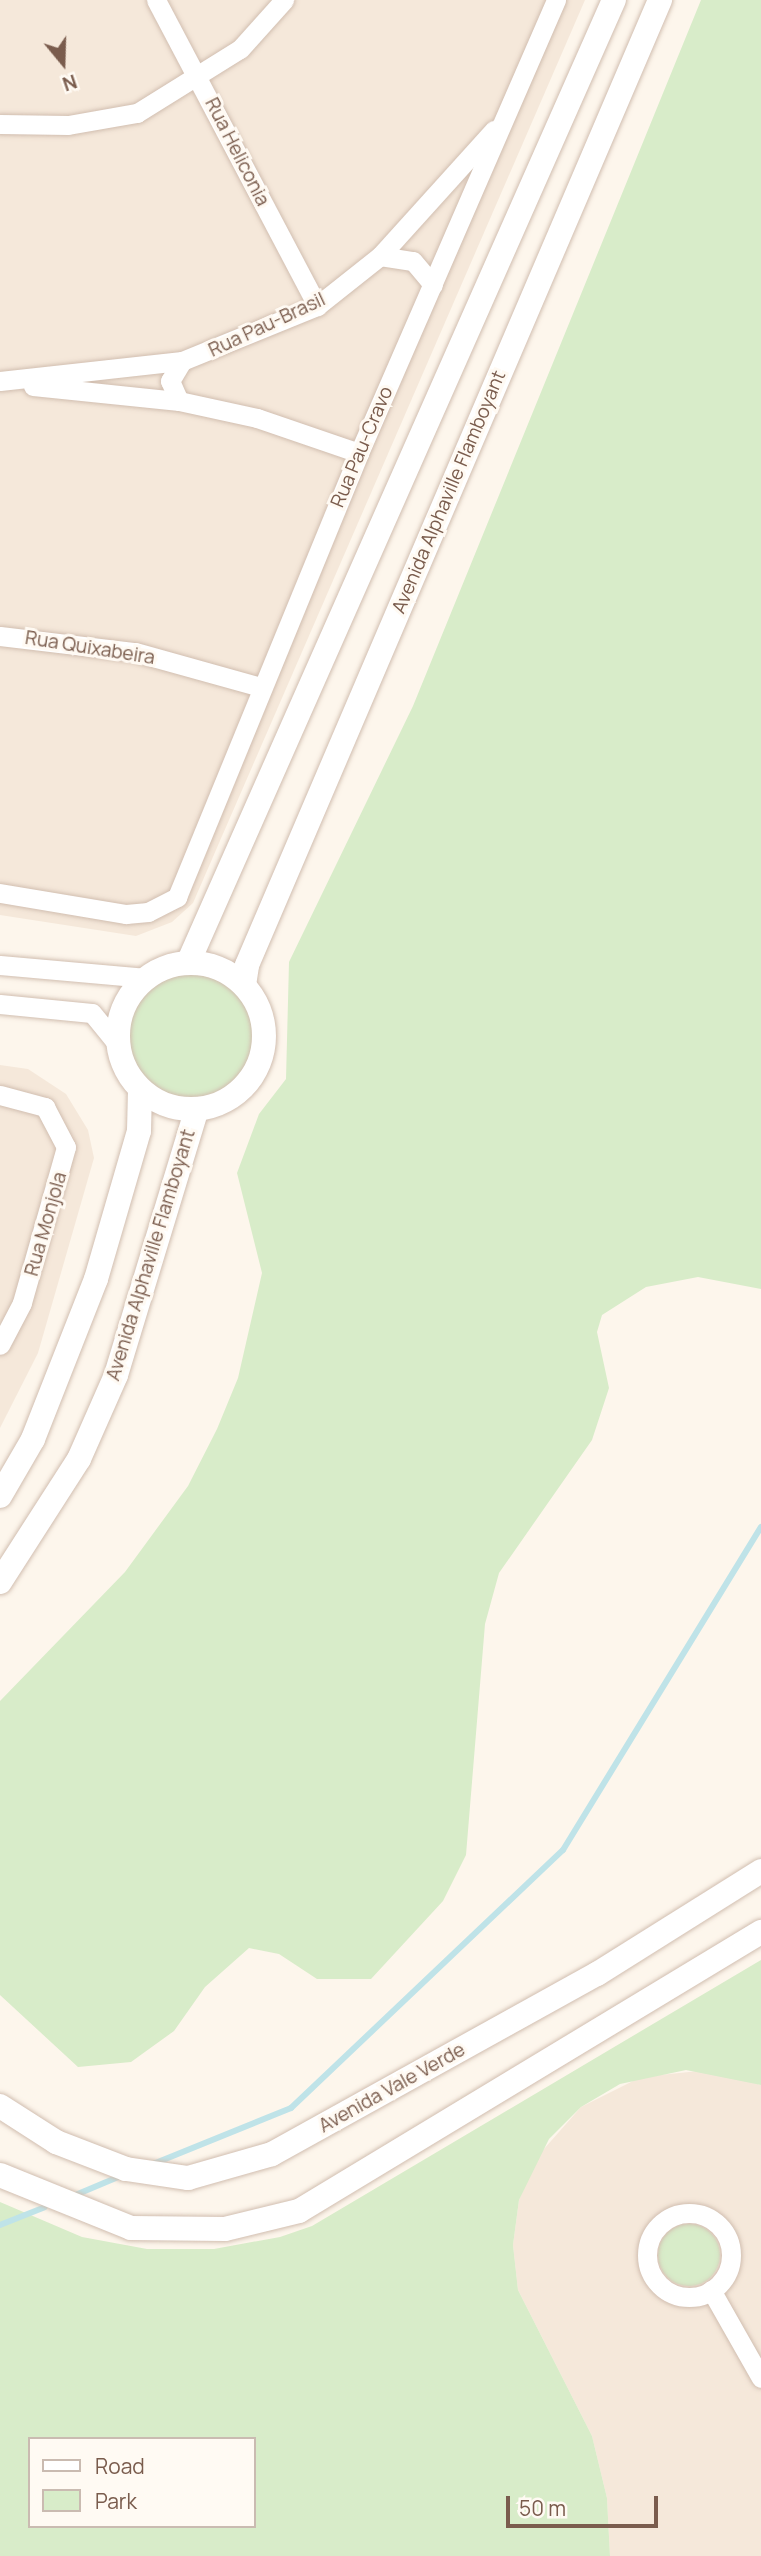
<!DOCTYPE html>
<html>
<head>
<meta charset="utf-8">
<style>
	body { margin:0 }
	#map { position:relative; width:761px; height:2556px; overflow:hidden; background:#fdf6ec; font-family:Manrope,sans-serif }
	div>[style] { position:absolute }
	.residential>* { inset:0; background:#f5e8da }
	.green>* { inset:0; background:#d8ecc9 }
	.round { border-radius:50% }
	.stream>* { height:6px; margin:-3px; padding:0 3px; transform-origin:3px; border-radius:3px; background:#bfe3e8 }
	.roads { filter:drop-shadow(0 0 2px #d1beb0) drop-shadow(0 0 2px #d1beb0) }
	.minor>* { height:19px; margin:-9.5px; padding:0 9.5px; transform-origin:9.5px; border-radius:9.5px; background:#fff }
	.minor>.ring { margin:-9.5px; padding:0; box-sizing:content-box; background:none; border:19px solid #fff; border-radius:50% }
	.tertiary>* { height:24px; margin:-12px; padding:0 12px; transform-origin:12px; border-radius:12px; background:#fff }
	.tertiary>.ring { margin:-12px; padding:0; box-sizing:content-box; background:none; border:24px solid #fff; border-radius:50% }
	span { translate:-50% -50%; white-space:nowrap; text-align:center; line-height:1.15; -webkit-text-stroke:6px #fffaf3; paint-order:stroke }
	.street-label { font-size:19px; color:#7a5c4d }
	.legend { position:absolute; left:28px; top:2437px; width:228px; height:91px; box-sizing:border-box; background:#fffaf3; border:2px solid #cabbb1; margin:0; padding:9px 12px; list-style:none; font-size:21px; color:#7a5c4d }
	.legend li { display:flex; align-items:center; gap:14px; height:35px }
	.legend b { width:35px; border:2px solid #cabbb1 }
	.north { position:absolute; left:28px; top:28px; width:70px; height:70px; -webkit-text-stroke:5px #fffaf3; paint-order:stroke; rotate:161deg; font-size:19px; font-weight:700; line-height:28px; text-align:center; color:#7a5c4d }
	.north::after { content:''; display:block; margin:auto; width:24px; height:32px; background:#7a5c4d; clip-path:polygon(50% 0,100% 100%,50% 72%,0 100%) }
	.scale { position:absolute; left:506px; top:2496px; width:152px; height:32px; box-sizing:border-box; border:4px solid #7a5c4d; border-top:0; padding-left:9px; font-size:21px; line-height:24px; white-space:nowrap; color:#7a5c4d; -webkit-text-stroke:5px #fffaf3; paint-order:stroke }
</style>
</head>
<body>
<div id="map">
	<div class="residential">
		<i style="clip-path:polygon(0 0,585px 0,193px 903px,172px 922px,136px 936px,0 915px)"></i>
		<i style="clip-path:polygon(0 1065px,28px 1069px,66px 1094px,88px 1130px,94px 1158px,38px 1353px,0 1428px)"></i>
		<i style="clip-path:polygon(708px 2070px,761px 2085px,761px 2556px,610px 2556px,607px 2498px,592px 2436px,518px 2290px,513px 2245px,519px 2200px,536px 2158px,581px 2107px,641px 2077px)"></i>
	</div>
	<div class="green">
		<i style="clip-path:polygon(701px 0,761px 0,761px 1289px,698px 1277px,646px 1287px,602px 1315px,597px 1332px,609px 1388px,592px 1440px,499px 1573px,485px 1624px,466px 1855px,443px 1901px,371px 1979px,317px 1979px,279px 1954px,249px 1948px,205px 1987px,174px 2031px,131px 2062px,78px 2067px,0 1995px,0 1701px,125px 1572px,188px 1486px,217px 1429px,238px 1378px,262px 1273px,237px 1173px,259px 1114px,286px 1079px,289px 962px,413px 706px)"></i>
		<i class="round" style="left:127px;top:972px;width:128px;height:128px"></i>
		<i style="clip-path:polygon(evenodd,761px 1960px,761px 2085px,686px 2070px,620px 2084px,581px 2107px,549px 2139px,519px 2200px,513px 2245px,518px 2290px,592px 2436px,607px 2498px,610px 2556px,0 2556px,0 2202px,82px 2237px,147px 2249px,214px 2249px,280px 2237px,312px 2226px,761px 1960px,30px 2439px,254px 2439px,254px 2526px,30px 2526px,30px 2439px)"></i>
		<i class="round" style="left:658px;top:2224px;width:62px;height:62px"></i>
	</div>
	<div class="stream">
		<i style="left:153px;top:2164px;width:149px;rotate:-22.1deg"></i>
		<i style="left:291px;top:2108px;width:375px;rotate:-43.5deg"></i>
		<i style="left:563px;top:1850px;width:379px;rotate:-58.5deg"></i>
		<i style="left:73px;top:2196px;width:49px;rotate:-22.9deg"></i>
		<i style="left:0;top:2225px;width:48px;rotate:-21.8deg"></i>
	</div>
	<div class="roads">
		<div class="minor">
			<i style="left:156px;top:0;width:346px;rotate:62.2deg"></i>
			<i style="left:0;top:124px;width:68px;rotate:0.8deg"></i>
			<i style="left:68px;top:125px;width:70px;rotate:-9.9deg"></i>
			<i style="left:137px;top:113px;width:121px;rotate:-31.9deg"></i>
			<i style="left:240px;top:49px;width:66px;rotate:-48.1deg"></i>
			<i style="left:380px;top:256px;width:33px;rotate:9deg"></i>
			<i style="left:413px;top:261px;width:31px;rotate:50deg"></i>
			<i style="left:0;top:381px;width:183px;rotate:-6.3deg"></i>
			<i style="left:182px;top:361px;width:146px;rotate:-22.2deg"></i>
			<i style="left:317px;top:306px;width:80px;rotate:-38.4deg"></i>
			<i style="left:380px;top:256px;width:170px;rotate:-47.9deg"></i>
			<i style="left:33px;top:386px;width:147px;rotate:5.9deg"></i>
			<i style="left:179px;top:401px;width:80px;rotate:12.3deg"></i>
			<i style="left:257px;top:418px;width:108px;rotate:18.9deg"></i>
			<i style="left:179px;top:401px;width:22px;rotate:-114deg"></i>
			<i style="left:170px;top:381px;width:23px;rotate:-59deg"></i>
			<i style="left:0;top:636px;width:136px;rotate:6.8deg"></i>
			<i style="left:135px;top:652px;width:130px;rotate:15.6deg"></i>
			<i style="left:0;top:893px;width:128px;rotate:9.5deg"></i>
			<i style="left:126px;top:914px;width:22px;rotate:-5deg"></i>
			<i style="left:148px;top:912px;width:33px;rotate:-27deg"></i>
			<i style="left:177px;top:897px;width:480px;rotate:-67.7deg"></i>
			<i style="left:359px;top:453px;width:494px;rotate:-66.5deg"></i>
			<i style="left:0;top:965px;width:147px;rotate:5.1deg"></i>
			<i style="left:0;top:1004px;width:92px;rotate:5.6deg"></i>
			<i style="left:92px;top:1013px;width:41px;rotate:50.9deg"></i>
			<i style="left:0;top:1095px;width:47px;rotate:14.9deg"></i>
			<i style="left:45px;top:1107px;width:45px;rotate:62.3deg"></i>
			<i style="left:66px;top:1147px;width:162px;rotate:105.8deg"></i>
			<i style="left:22px;top:1303px;width:47px;rotate:117.6deg"></i>
			<i class="ring" style="left:647px;top:2213px;width:65px;height:65px"></i>
			<i style="left:711px;top:2290px;width:101px;rotate:60.4deg"></i>
		</div>
		<div class="tertiary">
			<i class="ring" style="left:118px;top:963px;width:122px;height:122px"></i>
			<i style="left:188px;top:963px;width:1053px;rotate:-66.14deg"></i>
			<i style="left:244px;top:985px;width:20px;rotate:-81deg"></i>
			<i style="left:247px;top:965px;width:1050px;rotate:-66.83deg"></i>
			<i style="left:0;top:1496px;width:66px;rotate:-59.9deg"></i>
			<i style="left:33px;top:1439px;width:172px;rotate:-68.5deg"></i>
			<i style="left:96px;top:1279px;width:154px;rotate:-73.8deg"></i>
			<i style="left:139px;top:1131px;width:41px;rotate:-88.6deg"></i>
			<i style="left:0;top:1582px;width:146px;rotate:-57.3deg"></i>
			<i style="left:79px;top:1459px;width:92px;rotate:-66.2deg"></i>
			<i style="left:116px;top:1375px;width:278px;rotate:-73.1deg"></i>
			<i style="left:0;top:2106px;width:67px;rotate:32.7deg"></i>
			<i style="left:56px;top:2142px;width:75px;rotate:21.1deg"></i>
			<i style="left:126px;top:2169px;width:63px;rotate:8.3deg"></i>
			<i style="left:188px;top:2178px;width:87px;rotate:-15.9deg"></i>
			<i style="left:272px;top:2154px;width:372px;rotate:-29deg"></i>
			<i style="left:597px;top:1974px;width:194px;rotate:-32.1deg"></i>
			<i style="left:0;top:2175px;width:141px;rotate:22deg"></i>
			<i style="left:131px;top:2228px;width:94px;rotate:0.6deg"></i>
			<i style="left:225px;top:2229px;width:76px;rotate:-13.7deg"></i>
			<i style="left:299px;top:2211px;width:540px;rotate:-31.13deg"></i>
		</div>
	</div>
	<div class="street-label">
		<span style="left:237px;top:152px;rotate:63deg">Rua Heliconia</span>
		<span style="left:267px;top:325px;rotate:-25deg">Rua Pau-Brasil</span>
		<span style="left:362px;top:447px;rotate:-67deg">Rua Pau-Cravo</span>
		<span style="left:449px;top:492px;rotate:-67deg">Avenida Alphaville Flamboyant</span>
		<span style="left:90px;top:648px;rotate:9deg">Rua Quixabeira</span>
		<span style="left:46px;top:1224px;rotate:-74deg">Rua Monjola</span>
		<span style="left:151px;top:1255px;rotate:-73deg">Avenida Alphaville Flamboyant</span>
		<span style="left:392px;top:2088px;rotate:-29deg">Avenida Vale Verde</span>
	</div>
	<ul class="legend">
	<li><b style="height:9px;background:#fff"></b>Road</li>
	<li><b style="height:19px;background:#d8ecc9"></b>Park</li>
	</ul>
	<div class="north">N</div>
	<div class="scale">50 m</div>
</div>
</body>
</html>
